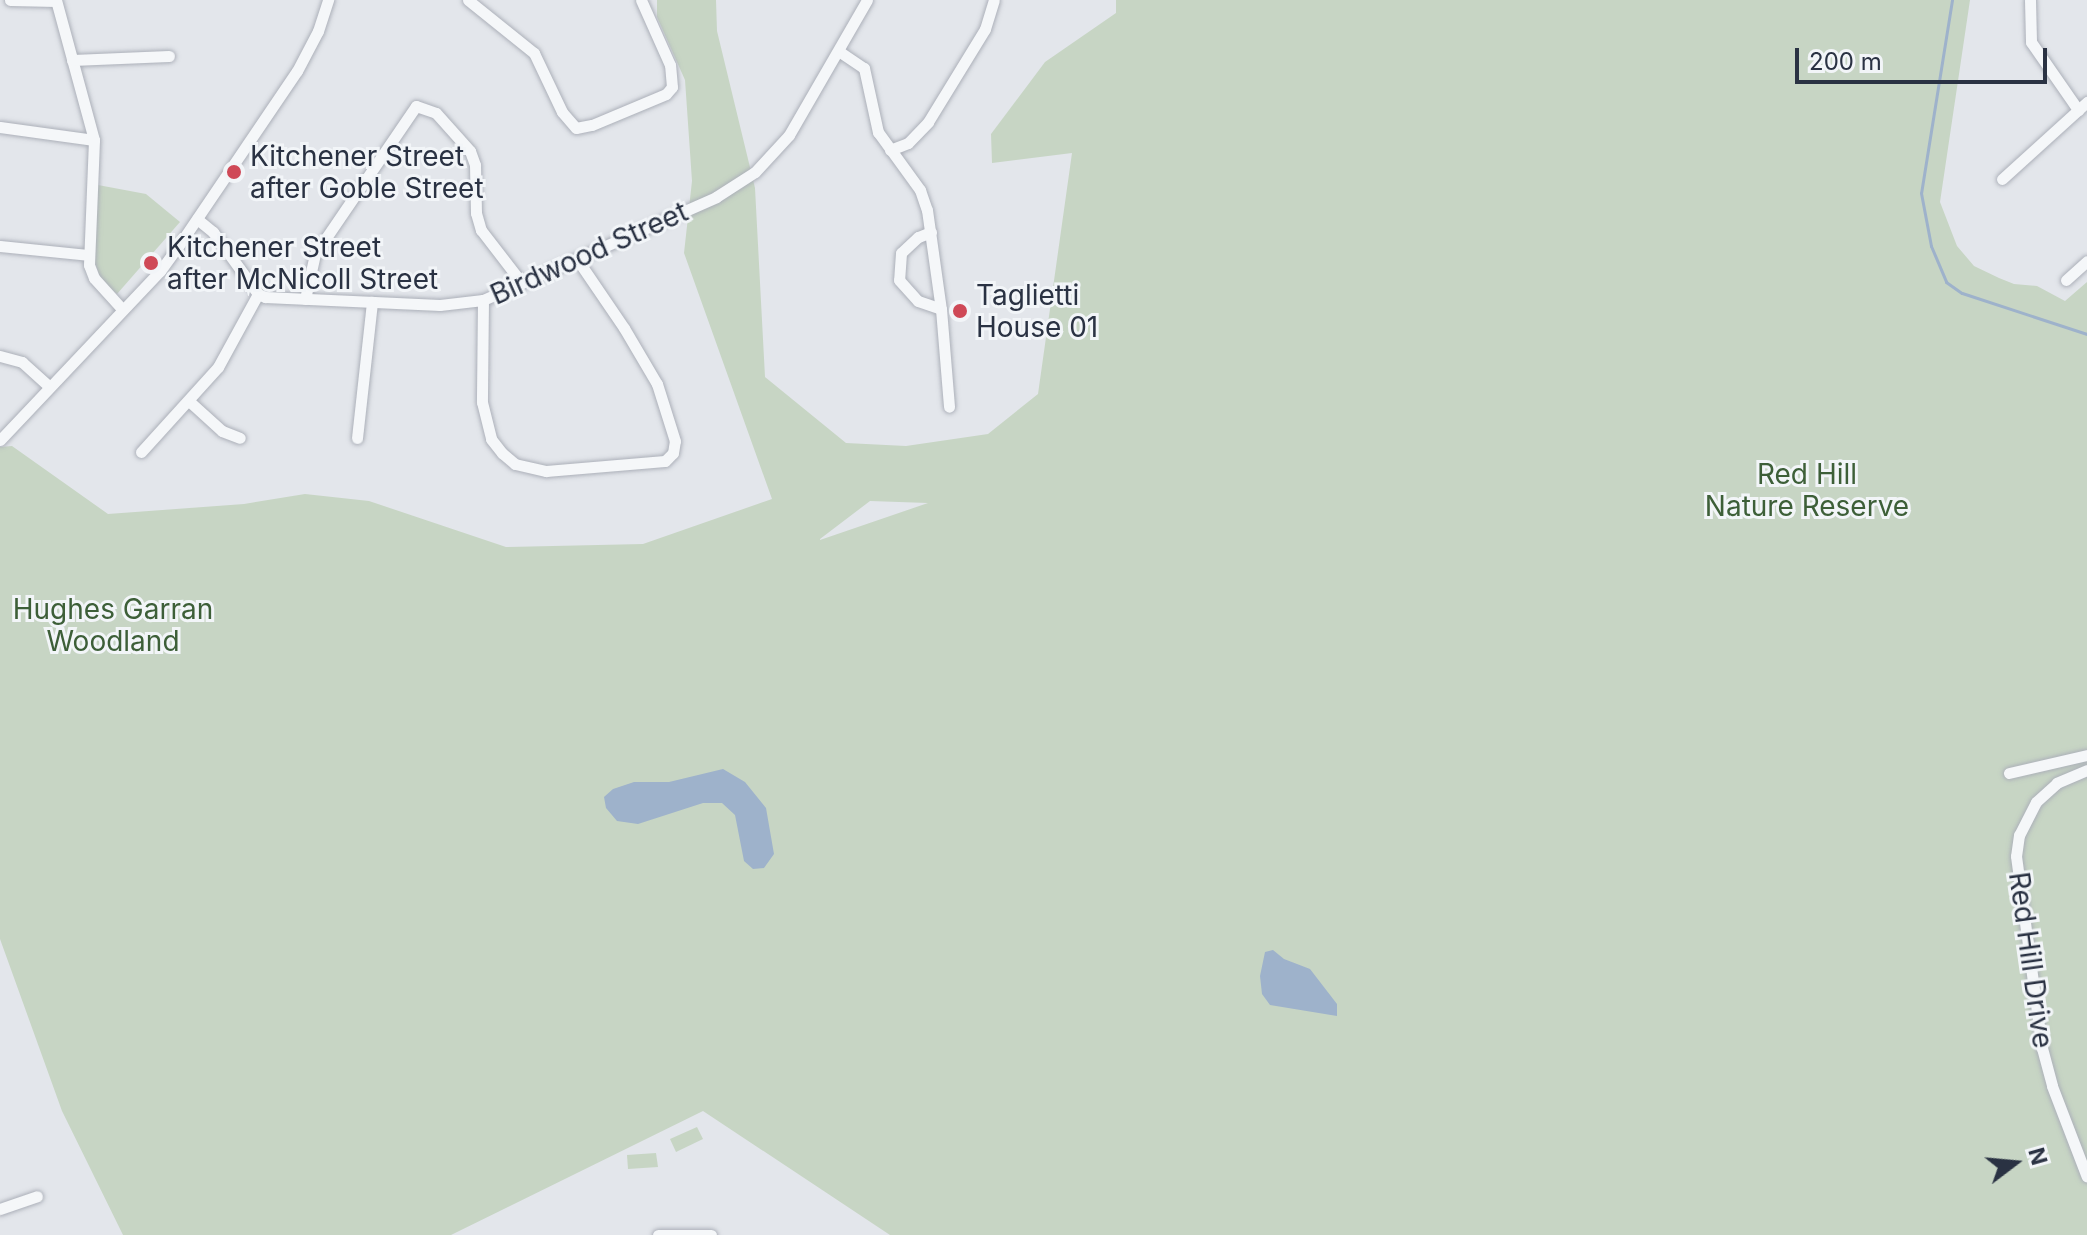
<!DOCTYPE html>
<html>
<head>
<meta charset="utf-8">
<style>
	body { margin:0 }
	#map { position:relative; width:2087px; height:1235px; overflow:hidden; background:#e3e6eb; font-family:Inter,sans-serif }
	div>[style] { position:absolute }
	.green>* { inset:0; background:#c7d5c4 }
	.water>* { inset:0; background:#9eb2cb }
	.stream>* { height:3px; margin:-1.5px; padding:0 1.5px; transform-origin:1.5px; border-radius:1.5px; background:#9eb2cb }
	.roads { filter:drop-shadow(0 0 2px #acb0b9) drop-shadow(0 0 2px #acb0b9) }
	.minor>* { height:11px; margin:-5.5px; padding:0 5.5px; transform-origin:5.5px; border-radius:5.5px; background:#f5f7f9 }
	.dots>* { width:22px; height:22px; translate:-50% -50%; box-sizing:border-box; border:4px solid #f2f5f8; border-radius:50% }
	span { translate:-50% -50%; white-space:nowrap; text-align:center; line-height:1.15; -webkit-text-stroke:6px #f2f5f8; paint-order:stroke }
	.poi-label { font-size:28px; color:#2a3243 }
	.left { translate:0 -50%; text-align:left }
	.street-label { font-size:28px; color:#2a3243 }
	.park-label { font-size:28px; color:#3d5f38 }
	.north { position:absolute; left:1975px; top:1123px; width:80px; height:80px; -webkit-text-stroke:6px #f2f5f8; paint-order:stroke; rotate:74deg; font-size:22px; font-weight:700; line-height:32px; text-align:center; color:#2a3243 }
	.north::after { content:''; display:block; margin:auto; width:28px; height:36px; background:#2a3243; clip-path:polygon(50% 0,100% 100%,50% 72%,0 100%) }
	.scale { position:absolute; left:1795px; top:48px; width:252px; height:36px; box-sizing:border-box; border:4px solid #2a3243; border-top:0; padding-left:10px; font-size:24px; line-height:28px; white-space:nowrap; color:#2a3243; -webkit-text-stroke:6px #f2f5f8; paint-order:stroke }
</style>
</head>
<body>
<div id="map">
	<div class="green">
		<i style="clip-path:polygon(evenodd,657px 0,716px 0,717px 31px,755px 188px,765px 377px,846px 443px,906px 446px,988px 434px,1038px 394px,1072px 153px,992px 163px,991px 134px,1045px 62px,1116px 13px,1116px 0,1970px 0,1940px 202px,1957px 246px,1974px 266px,1999px 278px,2014px 284px,2037px 286px,2065px 301px,2087px 282px,2087px 1235px,890px 1235px,703px 1111px,451px 1235px,123px 1235px,62px 1111px,0 939px,0 447px,12px 446px,108px 514px,244px 504px,305px 494px,369px 501px,506px 547px,643px 544px,772px 499px,684px 253px,692px 181px,685px 80px,657px 17px,657px 0,870px 501px,928px 503px,820px 540px,820px 539px,870px 501px)"></i>
		<i style="clip-path:polygon(98px 185px,146px 194px,180px 222px,117px 294px,101px 280px,94px 260px)"></i>
		<i style="clip-path:polygon(697px 1127px,703px 1139px,676px 1152px,670px 1139px)"></i>
		<i style="clip-path:polygon(656px 1153px,658px 1167px,628px 1169px,627px 1155px)"></i>
	</div>
	<div class="water">
		<i style="clip-path:polygon(723px 769px,745px 782px,766px 808px,774px 854px,764px 868px,753px 869px,744px 861px,735px 815px,722px 803px,703px 803px,638px 824px,617px 821px,606px 808px,604px 797px,613px 789px,634px 782px,669px 782px)"></i>
		<i style="clip-path:polygon(1273px 950px,1284px 959px,1310px 969px,1337px 1004px,1337px 1016px,1270px 1005px,1262px 994px,1260px 976px,1265px 952px)"></i>
	</div>
	<div class="stream">
		<i style="left:1952px;top:0;width:195px;rotate:99.1deg"></i>
		<i style="left:1921px;top:193px;width:54px;rotate:79.3deg"></i>
		<i style="left:1931px;top:246px;width:39px;rotate:67deg"></i>
		<i style="left:1946px;top:282px;width:19px;rotate:35deg"></i>
		<i style="left:1962px;top:293px;width:132px;rotate:18.2deg"></i>
	</div>
	<div class="roads">
		<div class="minor">
			<i style="left:10px;top:0;width:46px;rotate:1.2deg"></i>
			<i style="left:56px;top:0;width:145px;rotate:74.8deg"></i>
			<i style="left:94px;top:140px;width:125px;rotate:92.3deg"></i>
			<i style="left:89px;top:265px;width:14px;rotate:69deg"></i>
			<i style="left:94px;top:278px;width:42px;rotate:47.9deg"></i>
			<i style="left:468px;top:0;width:85px;rotate:38.8deg"></i>
			<i style="left:534px;top:53px;width:65px;rotate:64.6deg"></i>
			<i style="left:562px;top:112px;width:21px;rotate:49deg"></i>
			<i style="left:576px;top:128px;width:16px;rotate:-11deg"></i>
			<i style="left:592px;top:125px;width:80px;rotate:-22.7deg"></i>
			<i style="left:666px;top:94px;width:9px;rotate:-49deg"></i>
			<i style="left:672px;top:87px;width:22px;rotate:-95deg"></i>
			<i style="left:670px;top:65px;width:71px;rotate:-114deg"></i>
			<i style="left:2030px;top:0;width:42px;rotate:88.6deg"></i>
			<i style="left:2031px;top:42px;width:83px;rotate:55.3deg"></i>
			<i style="left:840px;top:52px;width:29px;rotate:34deg"></i>
			<i style="left:864px;top:68px;width:66px;rotate:77.7deg"></i>
			<i style="left:878px;top:132px;width:72px;rotate:54.1deg"></i>
			<i style="left:920px;top:190px;width:21px;rotate:71deg"></i>
			<i style="left:927px;top:210px;width:100px;rotate:82deg"></i>
			<i style="left:941px;top:309px;width:98px;rotate:85.3deg"></i>
			<i style="left:72px;top:60px;width:97px;rotate:-2.4deg"></i>
			<i style="left:0;top:127px;width:95px;rotate:7.9deg"></i>
			<i style="left:890px;top:150px;width:19px;rotate:-21deg"></i>
			<i style="left:908px;top:143px;width:29px;rotate:-46deg"></i>
			<i style="left:928px;top:122px;width:109px;rotate:-58.5deg"></i>
			<i style="left:985px;top:29px;width:30px;rotate:-73deg"></i>
			<i style="left:2002px;top:179px;width:115px;rotate:-42.2deg"></i>
			<i style="left:197px;top:219px;width:21px;rotate:39deg"></i>
			<i style="left:213px;top:232px;width:77px;rotate:54deg"></i>
			<i style="left:258px;top:294px;width:8px;rotate:23deg"></i>
			<i style="left:265px;top:297px;width:175px;rotate:2.6deg"></i>
			<i style="left:440px;top:305px;width:43px;rotate:-6.6deg"></i>
			<i style="left:483px;top:300px;width:255px;rotate:-23.8deg"></i>
			<i style="left:716px;top:197px;width:46px;rotate:-32.7deg"></i>
			<i style="left:755px;top:172px;width:50px;rotate:-47.4deg"></i>
			<i style="left:789px;top:135px;width:156px;rotate:-60deg"></i>
			<i style="left:931px;top:232px;width:14px;rotate:159deg"></i>
			<i style="left:918px;top:237px;width:23px;rotate:137deg"></i>
			<i style="left:901px;top:253px;width:27px;rotate:94deg"></i>
			<i style="left:899px;top:280px;width:28px;rotate:48deg"></i>
			<i style="left:918px;top:301px;width:24px;rotate:19deg"></i>
			<i style="left:0;top:246px;width:88px;rotate:5.8deg"></i>
			<i style="left:2066px;top:280px;width:28px;rotate:-42deg"></i>
			<i style="left:305px;top:299px;width:46px;rotate:-77.5deg"></i>
			<i style="left:315px;top:254px;width:179px;rotate:-55.7deg"></i>
			<i style="left:416px;top:106px;width:21px;rotate:19deg"></i>
			<i style="left:436px;top:113px;width:51px;rotate:48.2deg"></i>
			<i style="left:470px;top:151px;width:15px;rotate:70deg"></i>
			<i style="left:475px;top:165px;width:48px;rotate:88.8deg"></i>
			<i style="left:476px;top:213px;width:18px;rotate:74deg"></i>
			<i style="left:481px;top:230px;width:67px;rotate:52.3deg"></i>
			<i style="left:483px;top:300px;width:102px;rotate:90.6deg"></i>
			<i style="left:482px;top:402px;width:38px;rotate:76deg"></i>
			<i style="left:491px;top:439px;width:18px;rotate:52deg"></i>
			<i style="left:502px;top:453px;width:17px;rotate:40deg"></i>
			<i style="left:515px;top:464px;width:32px;rotate:13deg"></i>
			<i style="left:546px;top:471px;width:119px;rotate:-4.8deg"></i>
			<i style="left:665px;top:461px;width:11px;rotate:-45deg"></i>
			<i style="left:673px;top:453px;width:12px;rotate:-81deg"></i>
			<i style="left:675px;top:441px;width:60px;rotate:-107.5deg"></i>
			<i style="left:657px;top:384px;width:65px;rotate:-120.5deg"></i>
			<i style="left:624px;top:328px;width:83px;rotate:-124.3deg"></i>
			<i style="left:0;top:356px;width:23px;rotate:15deg"></i>
			<i style="left:22px;top:362px;width:36px;rotate:42deg"></i>
			<i style="left:190px;top:402px;width:43px;rotate:42.2deg"></i>
			<i style="left:222px;top:431px;width:19px;rotate:21deg"></i>
			<i style="left:357px;top:438px;width:137px;rotate:-83.7deg"></i>
			<i style="left:0;top:440px;width:233px;rotate:-46.6deg"></i>
			<i style="left:160px;top:271px;width:32px;rotate:-54deg"></i>
			<i style="left:179px;top:245px;width:210px;rotate:-55.9deg"></i>
			<i style="left:297px;top:71px;width:45px;rotate:-62.3deg"></i>
			<i style="left:318px;top:31px;width:33px;rotate:-72deg"></i>
			<i style="left:141px;top:452px;width:115px;rotate:-47.8deg"></i>
			<i style="left:218px;top:367px;width:83px;rotate:-61.3deg"></i>
			<i style="left:2087px;top:770px;width:33px;rotate:157deg"></i>
			<i style="left:2057px;top:783px;width:28px;rotate:138deg"></i>
			<i style="left:2036px;top:802px;width:37px;rotate:117deg"></i>
			<i style="left:2019px;top:835px;width:21px;rotate:98deg"></i>
			<i style="left:2016px;top:856px;width:194px;rotate:82.3deg"></i>
			<i style="left:2042px;top:1048px;width:39px;rotate:75deg"></i>
			<i style="left:2052px;top:1086px;width:97px;rotate:69deg"></i>
			<i style="left:2009px;top:773px;width:80px;rotate:-13deg"></i>
			<i style="left:0;top:1209px;width:39px;rotate:-19deg"></i>
			<i style="left:658px;top:1235px;width:53px"></i>
		</div>
	</div>
	<div class="dots">
		<i style="left:234px;top:172px;background:#cf4957"></i>
		<i style="left:151px;top:263px;background:#cf4957"></i>
		<i style="left:960px;top:311px;background:#cf4957"></i>
	</div>
	<div class="poi-label">
		<span class="left" style="left:250px;top:172px">Kitchener Street<br>after Goble Street</span>
		<span class="left" style="left:167px;top:263px">Kitchener Street<br>after McNicoll Street</span>
		<span class="left" style="left:976px;top:311px">Taglietti<br>House 01</span>
	</div>
	<div class="street-label">
		<span style="left:589px;top:253px;rotate:-24deg">Birdwood Street</span>
		<span style="left:2031px;top:960px;rotate:82deg">Red Hill Drive</span>
	</div>
	<div class="park-label">
		<span style="left:1807px;top:490px">Red Hill<br>Nature Reserve</span>
		<span style="left:113px;top:625px">Hughes Garran<br>Woodland</span>
	</div>
	<div class="north">N</div>
	<div class="scale">200 m</div>
</div>
</body>
</html>
